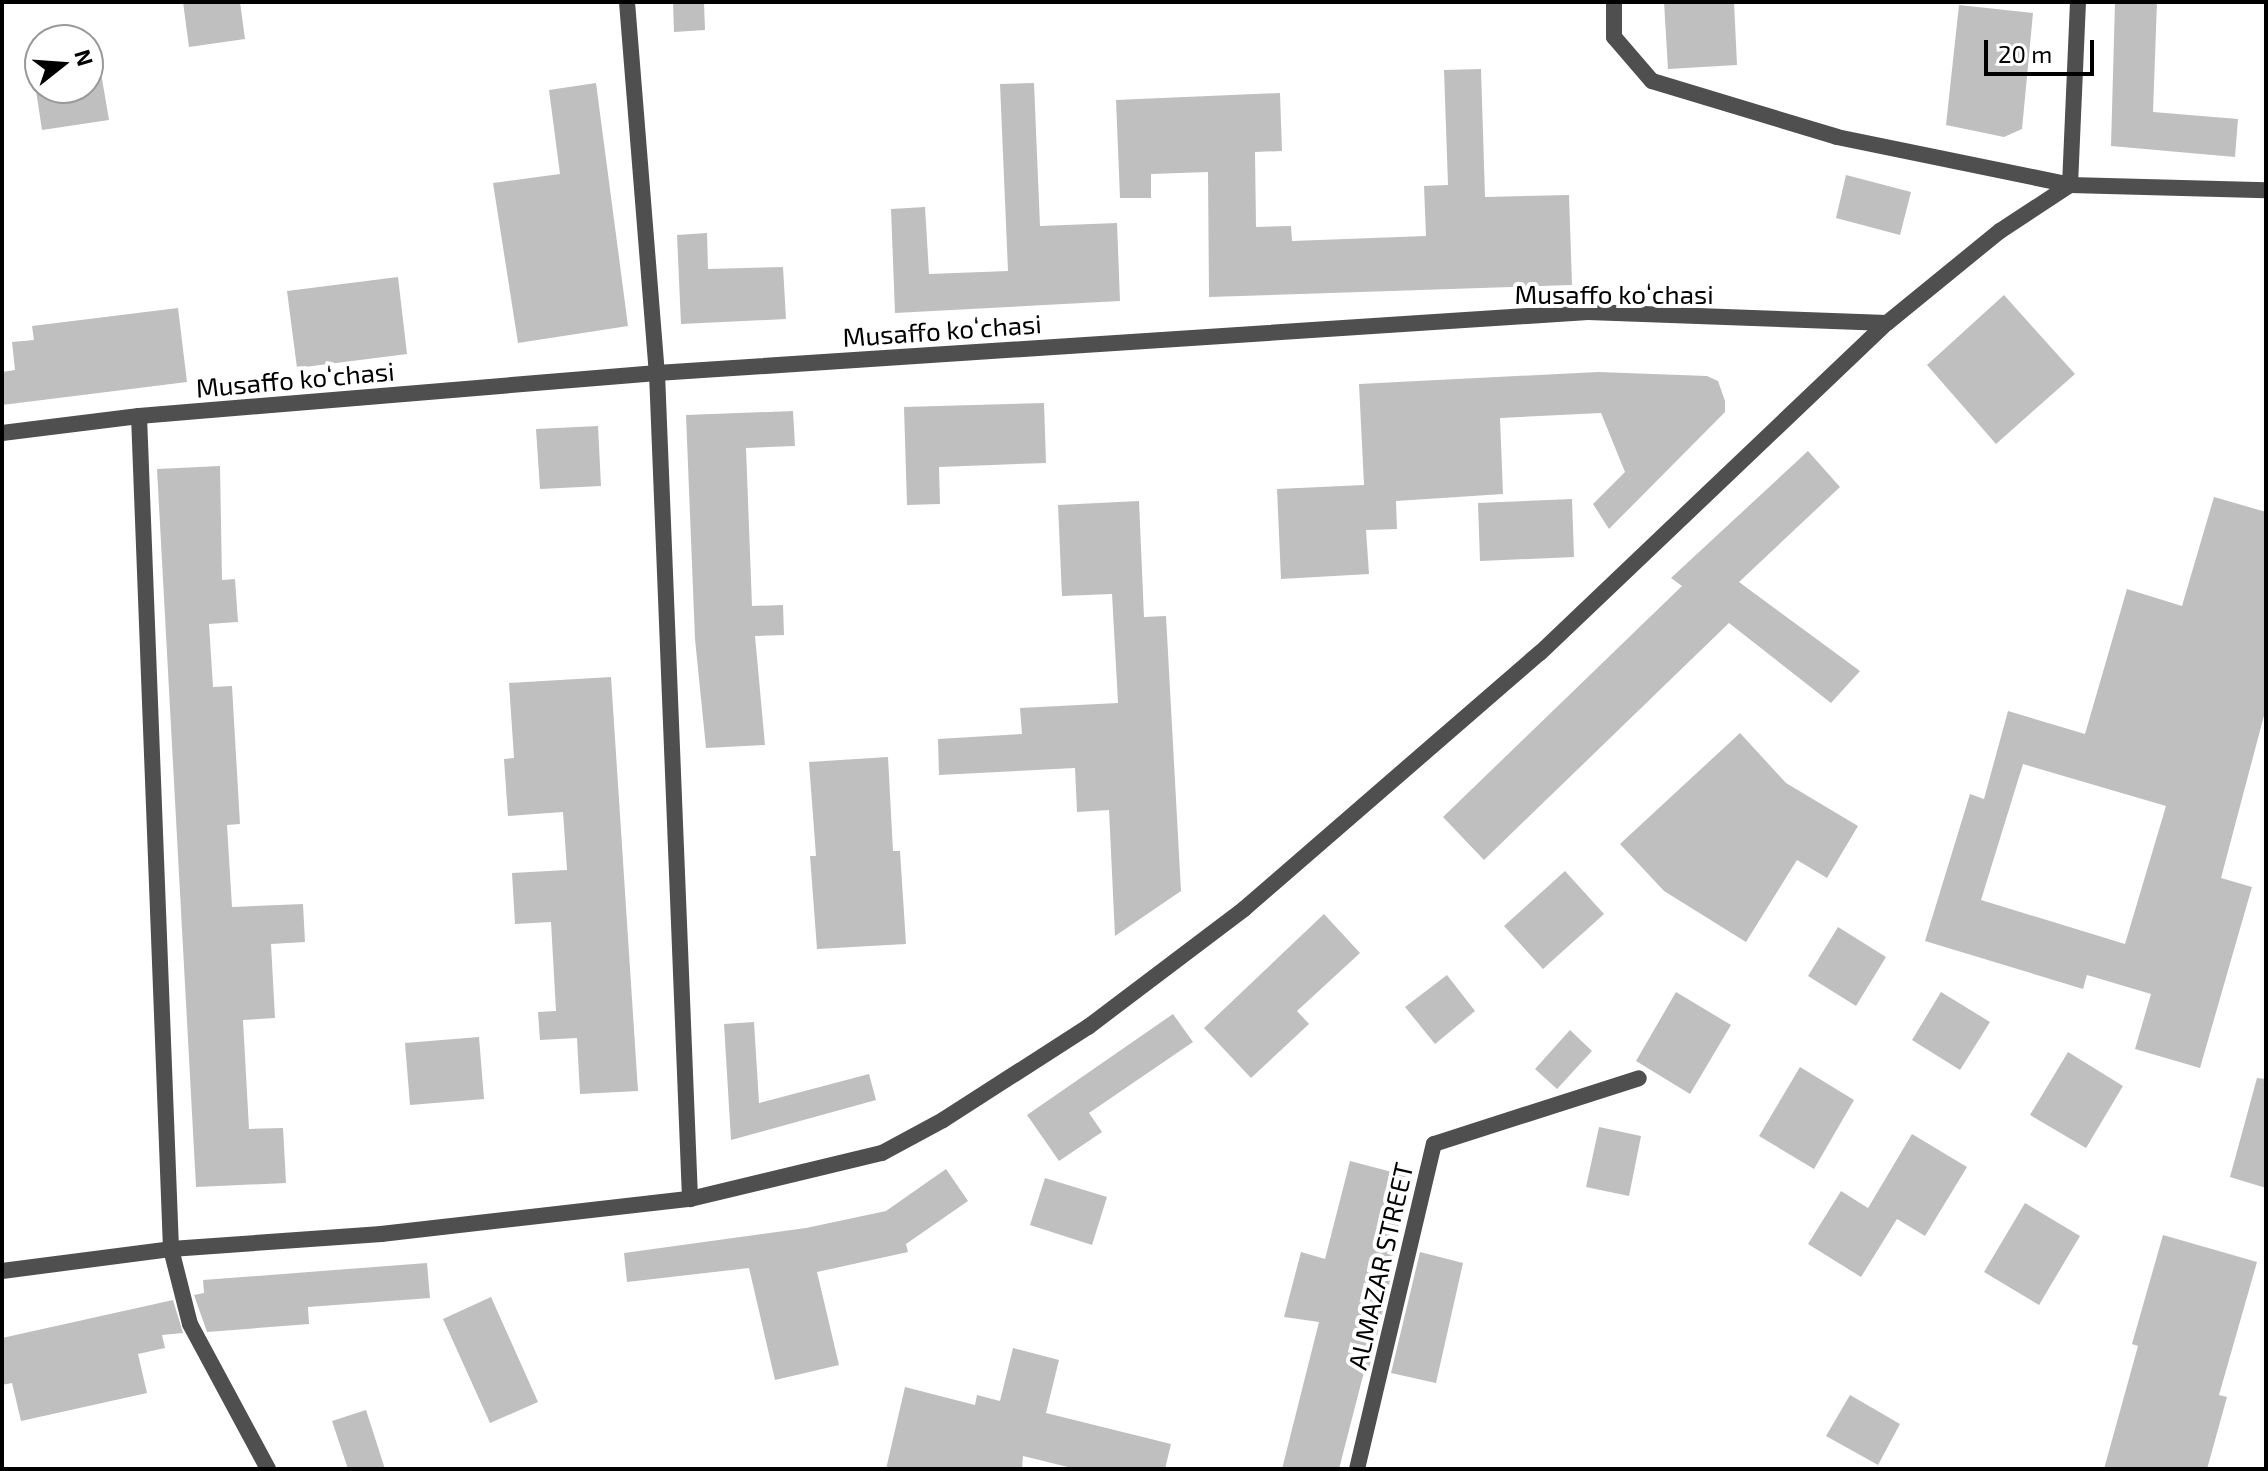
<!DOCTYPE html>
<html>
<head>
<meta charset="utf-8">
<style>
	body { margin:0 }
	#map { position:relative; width:2268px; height:1471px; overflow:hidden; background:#fff; font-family:"Exo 2",sans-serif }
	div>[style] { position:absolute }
	.building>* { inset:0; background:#bfbfbf }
	.street>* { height:16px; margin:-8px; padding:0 8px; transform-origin:8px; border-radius:8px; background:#4f4f4f }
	span { translate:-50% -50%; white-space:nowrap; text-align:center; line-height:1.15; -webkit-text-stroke:8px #fff; paint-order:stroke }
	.street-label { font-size:26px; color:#000 }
	.frame { position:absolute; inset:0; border:4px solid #000; pointer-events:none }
	.north { position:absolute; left:24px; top:24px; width:80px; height:80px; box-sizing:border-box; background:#fff; border:2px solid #999; border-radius:50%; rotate:73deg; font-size:22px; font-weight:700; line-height:32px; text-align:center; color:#000 }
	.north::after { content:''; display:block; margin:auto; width:28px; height:36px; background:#000; clip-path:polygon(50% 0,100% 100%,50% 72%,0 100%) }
	.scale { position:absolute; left:1984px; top:40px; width:110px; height:36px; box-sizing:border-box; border:4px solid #000; border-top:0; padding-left:10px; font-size:24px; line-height:28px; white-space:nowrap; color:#000; -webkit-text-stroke:6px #fff; paint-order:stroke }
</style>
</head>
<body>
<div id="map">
	<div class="building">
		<i style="clip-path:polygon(183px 2px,240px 2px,245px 39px,189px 47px)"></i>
		<i style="clip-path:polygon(673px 2px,704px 2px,705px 30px,674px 32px)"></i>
		<i style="clip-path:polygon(1664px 2px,1734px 2px,1737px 65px,1668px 69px)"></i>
		<i style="clip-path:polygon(2115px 2px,2157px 2px,2153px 112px,2238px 119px,2235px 157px,2111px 146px)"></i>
		<i style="clip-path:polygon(1959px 5px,2033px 13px,2022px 129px,2004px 137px,1946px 125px)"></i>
		<i style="clip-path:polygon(99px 61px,109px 120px,42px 130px,33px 71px,40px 70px,40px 88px,88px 88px,88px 63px)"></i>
		<i style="clip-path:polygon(1481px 69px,1485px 197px,1569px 195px,1572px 285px,1209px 297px,1208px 172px,1151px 174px,1151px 198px,1120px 198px,1116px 100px,1280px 93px,1282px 151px,1255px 152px,1256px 227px,1291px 226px,1292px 241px,1426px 236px,1424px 186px,1448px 185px,1444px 70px)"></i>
		<i style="clip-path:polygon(596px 83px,628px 326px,518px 343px,493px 183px,560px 174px,549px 90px)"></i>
		<i style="clip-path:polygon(1034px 83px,1040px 226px,1117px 223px,1120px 301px,895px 313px,891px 209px,925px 207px,929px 274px,1008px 271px,1000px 84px)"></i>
		<i style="clip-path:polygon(1846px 175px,1911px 192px,1900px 235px,1836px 218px)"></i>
		<i style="clip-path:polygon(707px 233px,708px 269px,783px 267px,786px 319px,681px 324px,677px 235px)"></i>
		<i style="clip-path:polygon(398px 277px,407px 354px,297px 368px,287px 291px)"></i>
		<i style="clip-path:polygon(2004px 295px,2075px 374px,1996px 444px,1927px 365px)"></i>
		<i style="clip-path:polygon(178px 308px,187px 382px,2px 405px,2px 372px,15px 370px,12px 342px,34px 340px,32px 326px)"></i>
		<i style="clip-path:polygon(1598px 372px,1707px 376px,1718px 381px,1725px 401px,1725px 412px,1609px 529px,1593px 504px,1625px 472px,1601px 413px,1500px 418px,1503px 494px,1396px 501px,1397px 529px,1366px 530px,1369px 574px,1281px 579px,1277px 489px,1364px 485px,1359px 384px)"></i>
		<i style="clip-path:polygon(1044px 403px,1046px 463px,939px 467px,940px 504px,907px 505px,904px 407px)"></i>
		<i style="clip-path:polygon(793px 411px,795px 446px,746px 448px,752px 606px,783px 605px,784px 635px,755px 636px,765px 745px,706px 748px,695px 639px,686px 415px)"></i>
		<i style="clip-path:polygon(598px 426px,601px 486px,540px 489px,536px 429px)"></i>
		<i style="clip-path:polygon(1808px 451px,1840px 487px,1739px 582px,1860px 671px,1831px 703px,1729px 623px,1484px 860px,1443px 817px,1682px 586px,1671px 578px)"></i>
		<i style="clip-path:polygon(220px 466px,222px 580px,235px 579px,238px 622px,209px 624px,213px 687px,232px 686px,240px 824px,227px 825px,232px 907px,303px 904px,305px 942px,271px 944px,275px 1018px,243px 1020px,249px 1129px,283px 1128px,286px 1183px,196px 1187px,157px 469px)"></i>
		<i style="clip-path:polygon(evenodd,2214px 497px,2266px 512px,2266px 708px,2221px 878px,2252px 887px,2200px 1068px,2135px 1049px,2151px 994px,2087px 975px,2083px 989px,1925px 941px,1970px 794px,1984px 799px,2008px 711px,2085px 734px,2127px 589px,2182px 606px,2214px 497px,2023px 764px,2166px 806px,2125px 944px,1981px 900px,2023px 764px)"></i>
		<i style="clip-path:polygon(1572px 499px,1574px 557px,1480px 561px,1478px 503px)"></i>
		<i style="clip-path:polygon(1139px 501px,1144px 617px,1166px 616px,1181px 891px,1115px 936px,1109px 810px,1077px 812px,1075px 768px,939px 775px,938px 739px,1022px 734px,1020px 708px,1118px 703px,1112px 594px,1062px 596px,1058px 505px)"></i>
		<i style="clip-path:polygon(611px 677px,638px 1091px,580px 1094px,577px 1038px,540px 1040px,538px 1012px,556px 1011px,551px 922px,515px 924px,512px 873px,567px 870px,563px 812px,508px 816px,504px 759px,514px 758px,509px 683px)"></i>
		<i style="clip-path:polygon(1740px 733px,1786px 783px,1858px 826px,1827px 878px,1797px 860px,1746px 942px,1664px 891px,1620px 844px)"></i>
		<i style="clip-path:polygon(888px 757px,893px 851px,900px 851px,906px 944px,817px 949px,810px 856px,816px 856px,809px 762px)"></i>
		<i style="clip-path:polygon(1565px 871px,1604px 914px,1543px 969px,1504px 926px)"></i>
		<i style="clip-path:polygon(1324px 914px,1360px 953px,1297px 1011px,1309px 1024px,1251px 1078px,1204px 1028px)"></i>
		<i style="clip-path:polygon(1838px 927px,1886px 957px,1856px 1006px,1808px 976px)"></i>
		<i style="clip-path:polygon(1447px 975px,1475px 1011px,1435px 1044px,1405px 1007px)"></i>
		<i style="clip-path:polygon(1676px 992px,1731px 1025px,1690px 1094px,1636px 1061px)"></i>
		<i style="clip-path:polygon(1941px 992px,1990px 1022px,1960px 1070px,1912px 1040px)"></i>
		<i style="clip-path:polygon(1173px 1014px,1193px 1042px,1089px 1113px,1102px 1132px,1059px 1161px,1027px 1115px)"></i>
		<i style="clip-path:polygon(754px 1022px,759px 1103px,869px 1074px,876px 1100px,731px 1140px,724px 1024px)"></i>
		<i style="clip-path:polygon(1570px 1030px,1592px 1051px,1557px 1089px,1535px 1069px)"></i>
		<i style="clip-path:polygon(479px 1037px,484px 1099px,410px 1105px,405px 1043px)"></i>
		<i style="clip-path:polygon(2068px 1052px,2123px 1086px,2086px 1148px,2030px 1115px)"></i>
		<i style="clip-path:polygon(1800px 1067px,1854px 1100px,1814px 1169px,1759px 1136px)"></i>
		<i style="clip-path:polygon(2257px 1078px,2266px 1079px,2266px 1188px,2230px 1177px)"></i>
		<i style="clip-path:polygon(1599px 1127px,1641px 1136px,1629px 1196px,1586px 1187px)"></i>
		<i style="clip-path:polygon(1912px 1134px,1967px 1167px,1925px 1236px,1897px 1219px,1861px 1277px,1808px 1244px,1841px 1191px,1868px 1208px)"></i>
		<i style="clip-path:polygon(1350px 1161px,1411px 1177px,1394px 1246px,1398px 1247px,1369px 1369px,1365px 1368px,1339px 1469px,1282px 1469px,1319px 1322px,1284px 1317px,1301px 1252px,1325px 1259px)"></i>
		<i style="clip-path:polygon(946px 1169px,968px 1201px,906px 1244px,908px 1252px,817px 1272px,839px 1365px,775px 1380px,749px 1268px,627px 1282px,624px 1253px,806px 1228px,886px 1211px)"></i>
		<i style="clip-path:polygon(1045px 1178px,1107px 1197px,1092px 1245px,1030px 1225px)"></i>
		<i style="clip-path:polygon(2025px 1203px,2080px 1236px,2039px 1305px,1984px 1272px)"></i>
		<i style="clip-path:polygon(2163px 1235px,2257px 1262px,2219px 1395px,2227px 1397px,2207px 1469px,2104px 1469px,2138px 1346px,2132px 1344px)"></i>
		<i style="clip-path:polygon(1420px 1252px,1463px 1263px,1436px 1383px,1391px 1373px)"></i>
		<i style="clip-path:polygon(427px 1263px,430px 1298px,308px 1307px,309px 1324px,207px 1332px,194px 1295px,204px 1293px,203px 1280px)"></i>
		<i style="clip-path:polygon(491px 1297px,538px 1402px,490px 1423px,443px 1319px)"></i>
		<i style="clip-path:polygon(173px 1300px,183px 1333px,162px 1335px,165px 1348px,138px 1354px,147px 1393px,21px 1421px,12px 1383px,2px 1385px,2px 1338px)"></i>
		<i style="clip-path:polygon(1013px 1348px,1059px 1360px,1046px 1413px,1171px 1444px,1165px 1469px,1076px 1469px,1023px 1456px,1022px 1469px,886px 1469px,905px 1387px,975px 1405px,977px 1395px,1000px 1401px)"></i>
		<i style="clip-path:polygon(1850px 1395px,1900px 1424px,1878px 1465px,1826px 1436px)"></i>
		<i style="clip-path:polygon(366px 1410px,385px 1469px,348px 1469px,332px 1421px)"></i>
	</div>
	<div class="street">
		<i style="left:627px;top:2px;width:372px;rotate:85.4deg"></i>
		<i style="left:657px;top:373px;width:827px;rotate:87.71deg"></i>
		<i style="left:1614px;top:2px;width:35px;rotate:90deg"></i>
		<i style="left:1614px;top:37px;width:58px;rotate:49.2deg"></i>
		<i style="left:1652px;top:81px;width:193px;rotate:16.8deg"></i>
		<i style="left:1837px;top:137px;width:238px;rotate:11.6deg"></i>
		<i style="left:2070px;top:185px;width:183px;rotate:-87.5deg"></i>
		<i style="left:139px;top:416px;width:834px;rotate:87.8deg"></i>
		<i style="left:171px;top:1249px;width:77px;rotate:75.8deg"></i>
		<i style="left:190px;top:1324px;width:165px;rotate:61.7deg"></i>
		<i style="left:2px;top:433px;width:138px;rotate:-7.1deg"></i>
		<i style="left:139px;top:416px;width:520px;rotate:-4.75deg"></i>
		<i style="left:657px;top:373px;width:933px;rotate:-3.75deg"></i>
		<i style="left:1588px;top:312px;width:299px;rotate:2.1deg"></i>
		<i style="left:2px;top:1271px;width:170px;rotate:-7.4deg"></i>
		<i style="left:171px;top:1249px;width:211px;rotate:-4.1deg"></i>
		<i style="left:381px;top:1234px;width:311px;rotate:-6.5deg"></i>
		<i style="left:690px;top:1199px;width:197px;rotate:-13.5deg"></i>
		<i style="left:882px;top:1153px;width:69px;rotate:-28.4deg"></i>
		<i style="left:943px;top:1120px;width:172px;rotate:-32.7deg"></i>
		<i style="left:1088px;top:1027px;width:196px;rotate:-37.1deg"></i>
		<i style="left:1244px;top:909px;width:391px;rotate:-40.9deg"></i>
		<i style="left:1540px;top:653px;width:479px;rotate:-43.6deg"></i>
		<i style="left:1887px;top:323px;width:146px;rotate:-39.2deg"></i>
		<i style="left:2000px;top:231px;width:84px;rotate:-33.3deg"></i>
		<i style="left:2070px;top:185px;width:196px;rotate:1.5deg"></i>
		<i style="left:1357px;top:1469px;width:334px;rotate:-76.7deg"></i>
		<i style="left:1434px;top:1144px;width:215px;rotate:-17.8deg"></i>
	</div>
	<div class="street-label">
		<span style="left:1614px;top:294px">Musaffo koʻchasi</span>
		<span style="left:942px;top:330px;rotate:-4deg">Musaffo koʻchasi</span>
		<span style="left:295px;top:379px;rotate:-5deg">Musaffo koʻchasi</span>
		<span style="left:1380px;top:1266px;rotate:-77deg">ALMAZAR STREET</span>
	</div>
	<div class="frame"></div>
	<div class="north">N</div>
	<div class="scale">20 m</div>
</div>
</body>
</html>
